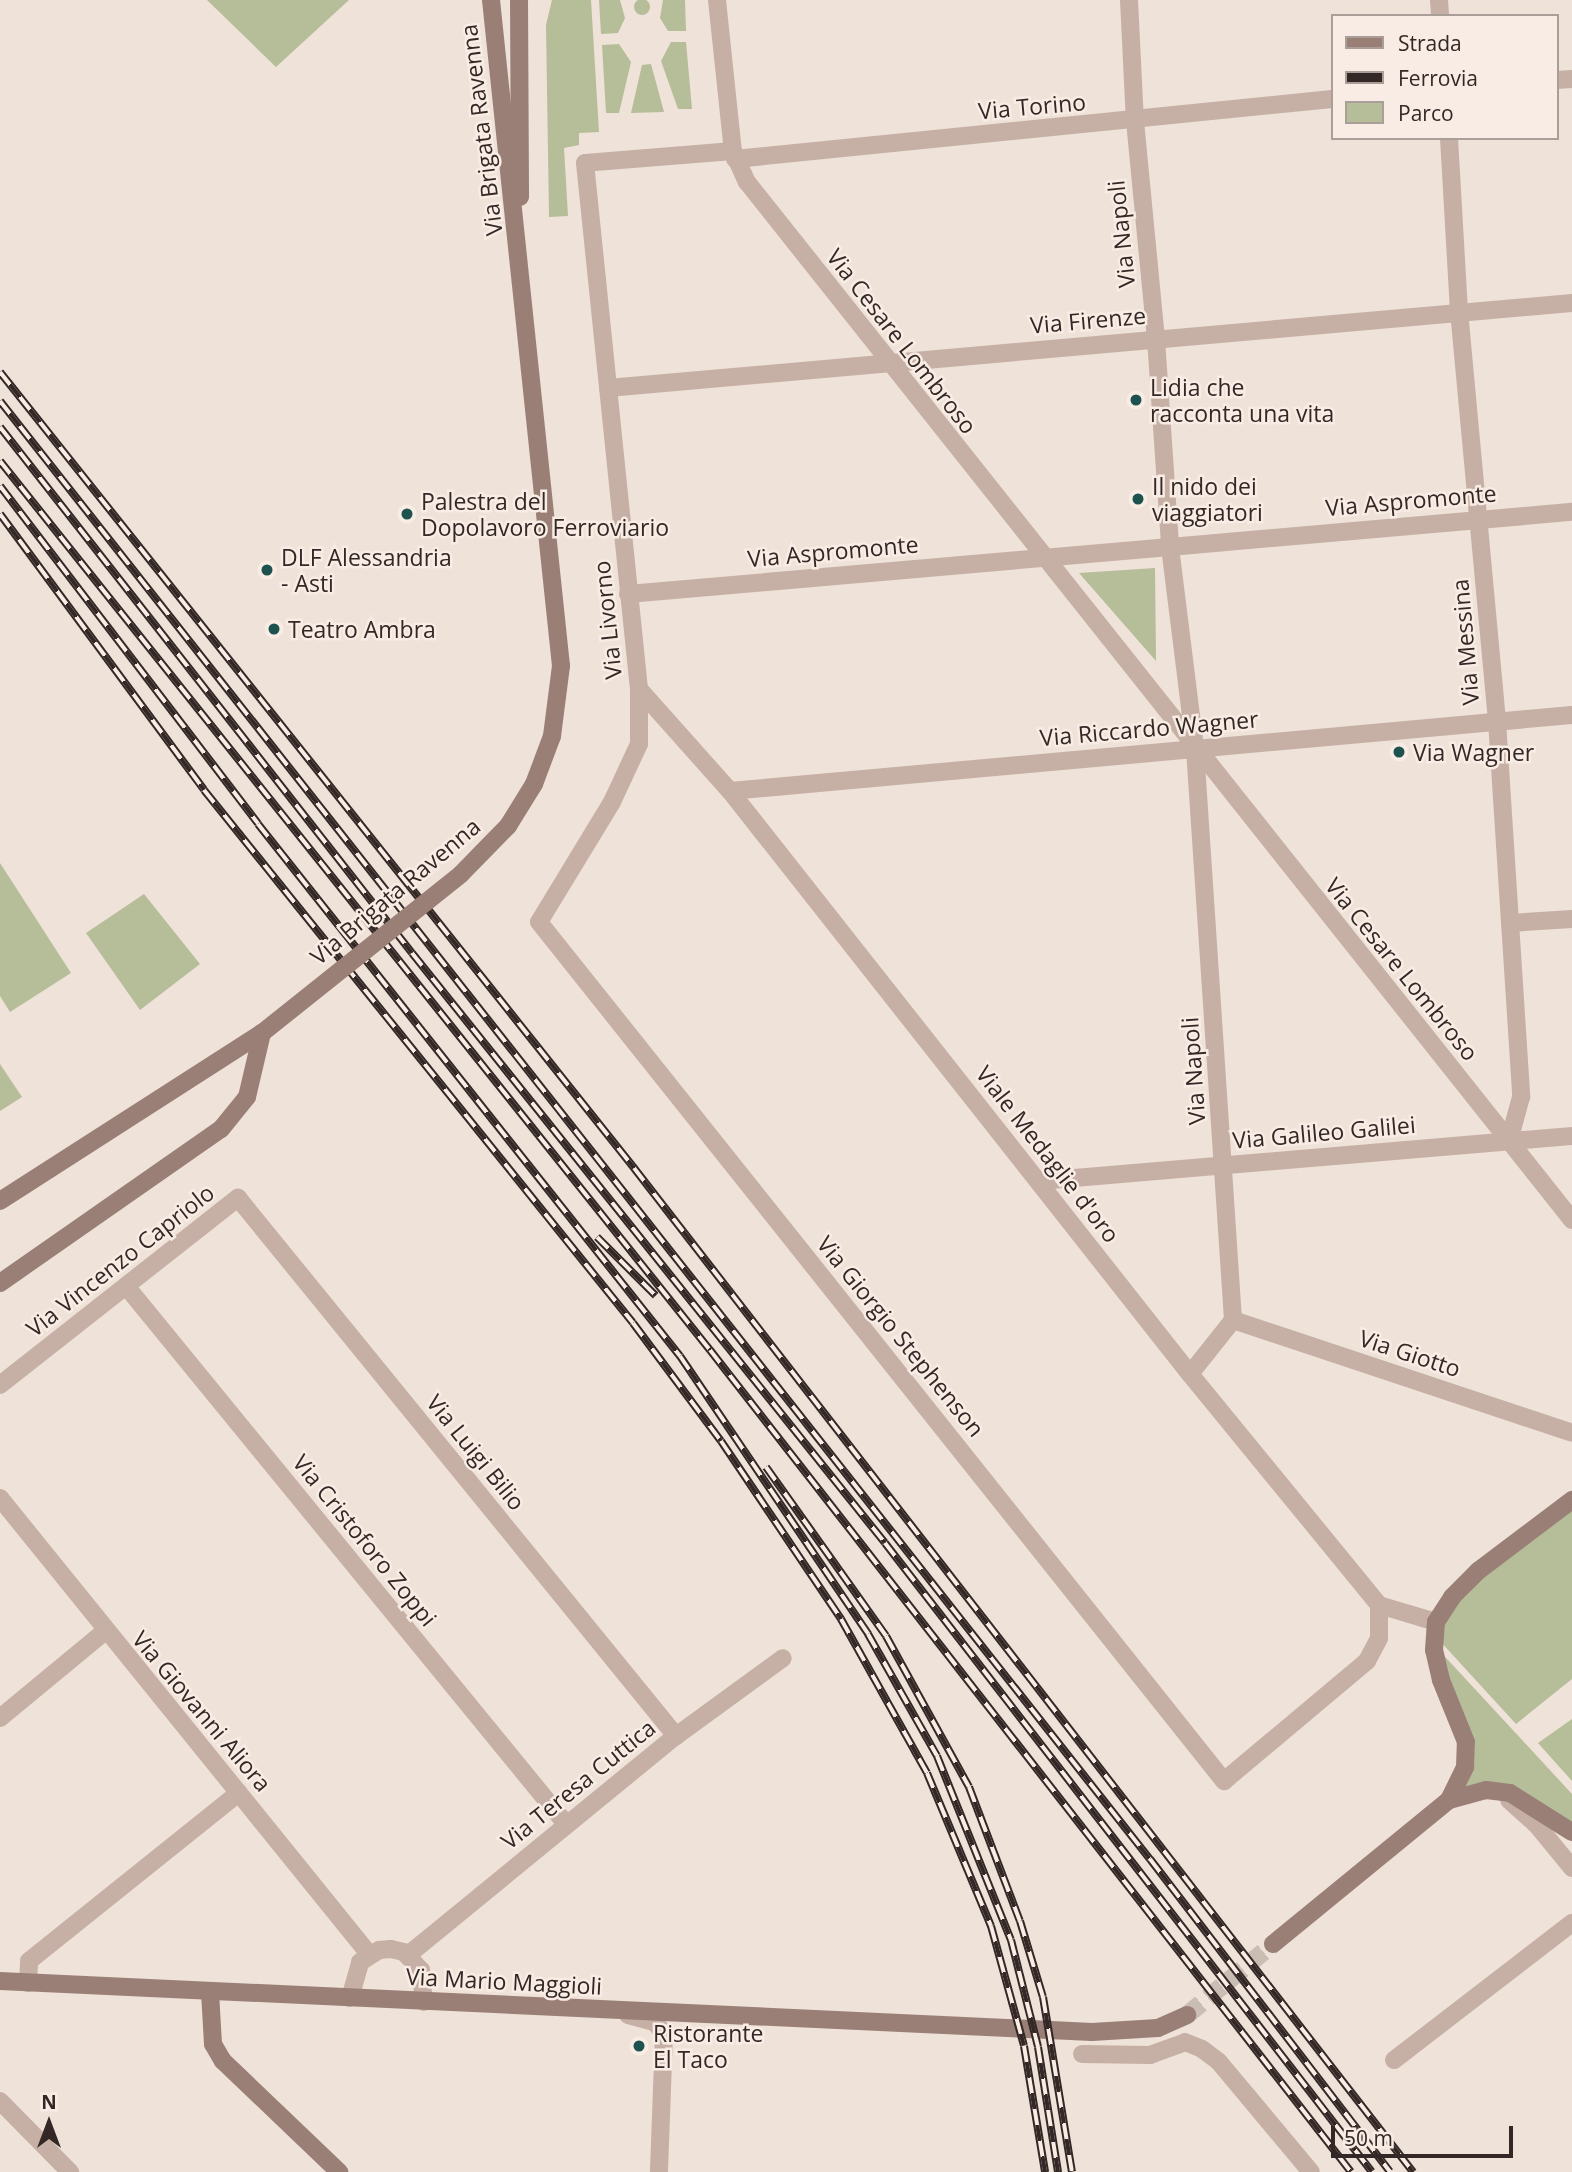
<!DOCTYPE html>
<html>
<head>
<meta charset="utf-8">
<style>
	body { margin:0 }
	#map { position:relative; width:1572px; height:2172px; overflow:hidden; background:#efe2d8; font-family:"Open Sans",sans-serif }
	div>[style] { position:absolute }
	.green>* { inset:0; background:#b6bd99 }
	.round { border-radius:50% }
	.secondary-tunnel>* { height:18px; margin-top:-9px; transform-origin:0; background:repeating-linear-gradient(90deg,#c9bdb4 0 18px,transparent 0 27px) }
	.street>* { height:18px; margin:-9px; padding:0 9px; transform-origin:9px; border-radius:9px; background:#c6b0a5 }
	.secondary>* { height:18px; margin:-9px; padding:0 9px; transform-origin:9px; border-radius:9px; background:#9a7f77 }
	.rail>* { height:8px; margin-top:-4px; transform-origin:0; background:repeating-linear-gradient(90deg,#f8ece4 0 16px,#332826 0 32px); box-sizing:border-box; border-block:2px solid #332826 }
	.secondary-bridge>* { height:18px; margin:-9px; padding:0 9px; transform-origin:9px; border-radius:9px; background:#9a7f77 }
	.dots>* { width:19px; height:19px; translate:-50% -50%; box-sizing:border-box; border:4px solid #f8ece4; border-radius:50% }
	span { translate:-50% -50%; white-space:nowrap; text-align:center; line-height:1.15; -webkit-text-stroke:5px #f8ece4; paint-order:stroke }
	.street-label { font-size:23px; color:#332826 }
	.poi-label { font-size:23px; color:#332826 }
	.left { translate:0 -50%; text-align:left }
	.legend { position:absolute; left:1331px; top:14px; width:228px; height:126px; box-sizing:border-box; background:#f8ece4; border:2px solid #a99e98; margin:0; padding:9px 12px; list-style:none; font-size:21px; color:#332826 }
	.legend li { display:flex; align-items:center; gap:14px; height:35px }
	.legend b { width:35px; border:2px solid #a99e98 }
	.north { position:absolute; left:14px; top:2088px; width:70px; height:70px; -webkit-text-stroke:5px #f8ece4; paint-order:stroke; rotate:0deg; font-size:19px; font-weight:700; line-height:28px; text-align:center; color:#332826 }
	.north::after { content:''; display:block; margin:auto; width:24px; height:32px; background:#332826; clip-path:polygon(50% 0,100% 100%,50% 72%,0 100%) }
	.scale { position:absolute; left:1331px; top:2126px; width:182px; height:32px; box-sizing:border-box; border:4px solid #332826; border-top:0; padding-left:9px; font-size:21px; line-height:24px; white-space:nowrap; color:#332826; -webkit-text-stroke:5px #f8ece4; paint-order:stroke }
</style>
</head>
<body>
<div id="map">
	<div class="green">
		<i class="round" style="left:634px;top:-1px;width:16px;height:16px"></i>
		<i style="clip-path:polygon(207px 0,349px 0,276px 67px)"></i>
		<i style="clip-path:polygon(552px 0,591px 0,599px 132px,579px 133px,579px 145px,564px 148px,568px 216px,549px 217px,546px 25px)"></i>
		<i style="clip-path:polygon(599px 0,620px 0,625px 18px,618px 33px,601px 34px)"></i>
		<i style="clip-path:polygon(663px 0,685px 0,686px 31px,668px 31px,660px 18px)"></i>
		<i style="clip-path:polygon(671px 42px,686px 42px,692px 109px,678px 109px,661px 61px)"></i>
		<i style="clip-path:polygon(619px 44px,631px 62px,619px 113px,606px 113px,602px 45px)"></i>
		<i style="clip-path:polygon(651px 64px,664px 112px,631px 113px,642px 65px)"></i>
		<i style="clip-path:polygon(1155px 568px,1156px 661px,1079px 573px)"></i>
		<i style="clip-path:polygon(0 863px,71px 973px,10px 1012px,0 996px)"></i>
		<i style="clip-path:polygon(144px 894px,200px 964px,140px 1010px,86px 933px)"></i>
		<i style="clip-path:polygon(0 1064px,22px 1097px,0 1111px)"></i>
		<i style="clip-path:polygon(1572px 1508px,1572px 1679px,1516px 1724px,1439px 1640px,1441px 1623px,1465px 1589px)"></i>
		<i style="clip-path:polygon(1436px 1647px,1572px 1794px,1572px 1831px,1526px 1799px,1451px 1798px,1466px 1766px)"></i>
		<i style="clip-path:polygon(1572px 1719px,1572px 1781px,1538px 1743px)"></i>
	</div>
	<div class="secondary-tunnel">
		<i style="left:1187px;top:2015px;width:112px;rotate:-39.5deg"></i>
	</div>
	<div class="street">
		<i style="left:717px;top:0;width:152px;rotate:84deg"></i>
		<i style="left:733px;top:151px;width:34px;rotate:66deg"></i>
		<i style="left:747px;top:182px;width:1326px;rotate:51.52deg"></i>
		<i style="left:1129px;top:0;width:121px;rotate:87.2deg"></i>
		<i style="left:1135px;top:121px;width:219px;rotate:84.5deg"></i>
		<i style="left:1156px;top:339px;width:208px;rotate:86.1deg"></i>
		<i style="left:1170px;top:547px;width:404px;rotate:-5deg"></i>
		<i style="left:1439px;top:0;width:16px;rotate:86deg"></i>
		<i style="left:1556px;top:80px;width:16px;rotate:-4deg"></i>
		<i style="left:1449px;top:138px;width:173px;rotate:86.7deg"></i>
		<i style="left:1459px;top:311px;width:412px;rotate:84.7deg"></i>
		<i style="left:1497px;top:721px;width:377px;rotate:86.3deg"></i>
		<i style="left:1521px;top:1097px;width:46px;rotate:105.3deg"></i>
		<i style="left:733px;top:151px;width:148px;rotate:175.4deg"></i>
		<i style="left:585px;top:163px;width:529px;rotate:84.14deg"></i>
		<i style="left:639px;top:689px;width:55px;rotate:90deg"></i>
		<i style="left:639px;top:744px;width:64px;rotate:115deg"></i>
		<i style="left:612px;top:802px;width:140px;rotate:121.3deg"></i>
		<i style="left:539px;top:922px;width:1099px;rotate:51.43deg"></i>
		<i style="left:1224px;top:1781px;width:187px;rotate:-40deg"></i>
		<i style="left:1367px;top:1661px;width:26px;rotate:-62deg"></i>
		<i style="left:1379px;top:1638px;width:33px;rotate:-90deg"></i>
		<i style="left:735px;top:159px;width:600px;rotate:-5.74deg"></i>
		<i style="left:608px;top:388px;width:968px;rotate:-5.04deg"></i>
		<i style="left:628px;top:594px;width:544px;rotate:-4.96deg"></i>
		<i style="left:1170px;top:547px;width:204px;rotate:82.9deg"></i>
		<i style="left:1195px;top:749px;width:572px;rotate:86.19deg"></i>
		<i style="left:1233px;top:1320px;width:69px;rotate:128.5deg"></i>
		<i style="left:639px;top:689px;width:137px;rotate:48.3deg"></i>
		<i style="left:730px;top:791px;width:743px;rotate:51.73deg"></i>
		<i style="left:1190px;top:1374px;width:298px;rotate:50.7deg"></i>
		<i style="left:1379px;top:1605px;width:59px;rotate:16.6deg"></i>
		<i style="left:730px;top:791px;width:845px;rotate:-5.16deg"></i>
		<i style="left:1510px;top:923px;width:62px;rotate:-3.7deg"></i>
		<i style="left:1039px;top:1181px;width:535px;rotate:-4.83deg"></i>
		<i style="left:126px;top:1286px;width:695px;rotate:50.72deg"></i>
		<i style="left:1233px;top:1320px;width:357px;rotate:18.4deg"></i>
		<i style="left:0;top:1385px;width:303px;rotate:-38.2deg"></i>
		<i style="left:238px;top:1198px;width:694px;rotate:50.85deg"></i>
		<i style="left:0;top:1498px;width:587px;rotate:51.02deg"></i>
		<i style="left:0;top:1718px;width:135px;rotate:-39.6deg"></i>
		<i style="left:1509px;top:1800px;width:36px;rotate:42deg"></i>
		<i style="left:1536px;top:1824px;width:57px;rotate:50.7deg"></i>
		<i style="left:408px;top:1955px;width:346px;rotate:-39.3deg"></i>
		<i style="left:676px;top:1736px;width:132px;rotate:-36.1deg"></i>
		<i style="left:28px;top:1983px;width:22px;rotate:-87deg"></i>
		<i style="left:29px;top:1961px;width:269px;rotate:-38.7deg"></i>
		<i style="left:350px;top:1998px;width:37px;rotate:-74deg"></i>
		<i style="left:360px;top:1962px;width:22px;rotate:-32deg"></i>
		<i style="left:379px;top:1950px;width:12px;rotate:-5deg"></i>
		<i style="left:391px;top:1949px;width:13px;rotate:13deg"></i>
		<i style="left:404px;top:1952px;width:25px;rotate:47deg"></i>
		<i style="left:421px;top:1970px;width:32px;rotate:85deg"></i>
		<i style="left:628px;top:2015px;width:28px;rotate:15deg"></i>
		<i style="left:655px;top:2022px;width:15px;rotate:53deg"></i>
		<i style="left:664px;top:2034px;width:138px;rotate:92.1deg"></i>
		<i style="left:1082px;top:2054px;width:68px;rotate:0.8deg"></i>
		<i style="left:1150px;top:2055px;width:37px;rotate:-20deg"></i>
		<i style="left:1185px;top:2042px;width:18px;rotate:22deg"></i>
		<i style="left:1202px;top:2049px;width:21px;rotate:37deg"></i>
		<i style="left:1219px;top:2062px;width:143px;rotate:50.1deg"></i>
		<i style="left:1394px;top:2060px;width:225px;rotate:-37.6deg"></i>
		<i style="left:0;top:2101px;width:100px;rotate:45.4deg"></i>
	</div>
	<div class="secondary">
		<i style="left:519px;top:0;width:197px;rotate:89.7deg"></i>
		<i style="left:461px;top:874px;width:67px;rotate:-45.6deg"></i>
		<i style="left:508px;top:826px;width:49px;rotate:-58.2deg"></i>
		<i style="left:534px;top:784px;width:51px;rotate:-69.4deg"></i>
		<i style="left:552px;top:736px;width:71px;rotate:-82.7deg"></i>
		<i style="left:561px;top:666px;width:670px;rotate:-96deg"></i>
		<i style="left:0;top:1201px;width:311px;rotate:-32.7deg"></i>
		<i style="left:0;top:1283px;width:269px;rotate:-34.9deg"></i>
		<i style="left:221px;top:1129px;width:41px;rotate:-50.9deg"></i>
		<i style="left:247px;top:1097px;width:66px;rotate:-76.8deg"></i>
		<i style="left:1449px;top:1800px;width:38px;rotate:-15deg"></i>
		<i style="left:1486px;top:1790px;width:24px;rotate:7deg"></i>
		<i style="left:1510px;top:1793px;width:73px;rotate:32.2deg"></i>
		<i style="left:1273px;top:1944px;width:227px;rotate:-39.3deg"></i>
		<i style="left:1449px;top:1800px;width:37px;rotate:-64deg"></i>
		<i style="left:1465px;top:1767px;width:25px;rotate:-88deg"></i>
		<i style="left:1466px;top:1742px;width:67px;rotate:-112deg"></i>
		<i style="left:1441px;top:1680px;width:31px;rotate:-103deg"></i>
		<i style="left:1434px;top:1650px;width:28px;rotate:-86deg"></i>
		<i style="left:1436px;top:1622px;width:30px;rotate:-57deg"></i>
		<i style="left:1452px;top:1597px;width:37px;rotate:-45deg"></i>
		<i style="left:1478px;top:1571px;width:118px;rotate:-37.1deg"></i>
		<i style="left:0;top:1981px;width:1093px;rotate:2.67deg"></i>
		<i style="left:1092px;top:2032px;width:66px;rotate:-3.5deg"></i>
		<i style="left:1158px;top:2028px;width:32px;rotate:-24deg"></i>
		<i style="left:210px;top:1992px;width:52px;rotate:86.7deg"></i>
		<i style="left:213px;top:2044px;width:20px;rotate:60deg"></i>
		<i style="left:223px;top:2061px;width:161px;rotate:43.7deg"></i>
	</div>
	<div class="rail">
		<i style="left:0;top:372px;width:1018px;rotate:51.46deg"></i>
		<i style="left:634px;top:1168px;width:1271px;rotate:52.19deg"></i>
		<i style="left:0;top:401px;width:1857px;rotate:51.74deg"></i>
		<i style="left:1150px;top:1859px;width:394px;rotate:52.5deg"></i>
		<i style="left:0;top:427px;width:668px;rotate:51.93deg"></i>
		<i style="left:412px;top:953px;width:756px;rotate:51.28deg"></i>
		<i style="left:885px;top:1543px;width:795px;rotate:52.25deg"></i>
		<i style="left:0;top:461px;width:1138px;rotate:51.39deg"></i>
		<i style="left:710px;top:1350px;width:1042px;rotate:52.05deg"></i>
		<i style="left:0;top:486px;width:425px;rotate:52.6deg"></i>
		<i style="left:258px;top:824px;width:679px;rotate:51.58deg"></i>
		<i style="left:680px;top:1356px;width:336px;rotate:55.9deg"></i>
		<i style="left:868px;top:1634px;width:140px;rotate:60.5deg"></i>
		<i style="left:937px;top:1756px;width:198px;rotate:68.1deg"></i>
		<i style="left:1011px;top:1940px;width:110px;rotate:75.8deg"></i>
		<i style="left:1038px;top:2047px;width:127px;rotate:80.9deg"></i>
		<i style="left:0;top:514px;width:343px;rotate:53.5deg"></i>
		<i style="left:204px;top:790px;width:684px;rotate:51.17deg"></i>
		<i style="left:633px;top:1323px;width:147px;rotate:53.3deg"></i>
		<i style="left:721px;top:1441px;width:215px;rotate:56deg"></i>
		<i style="left:841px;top:1619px;width:176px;rotate:60.8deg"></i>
		<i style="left:927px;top:1773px;width:166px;rotate:67.3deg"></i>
		<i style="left:991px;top:1926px;width:124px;rotate:74.6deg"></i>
		<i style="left:1024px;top:2046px;width:128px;rotate:80.5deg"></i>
		<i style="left:597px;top:1237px;width:83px;rotate:45deg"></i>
		<i style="left:766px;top:1467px;width:207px;rotate:54.6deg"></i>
		<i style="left:886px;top:1636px;width:172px;rotate:61.2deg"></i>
		<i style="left:969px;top:1787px;width:143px;rotate:69.2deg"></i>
		<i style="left:1020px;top:1921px;width:79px;rotate:73.2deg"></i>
		<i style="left:1043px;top:1997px;width:177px;rotate:80.6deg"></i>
	</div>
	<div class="secondary-bridge">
		<i style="left:262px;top:1033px;width:255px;rotate:-38.6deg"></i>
	</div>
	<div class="dots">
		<i style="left:1136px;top:400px;background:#1e524f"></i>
		<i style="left:1138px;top:499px;background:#1e524f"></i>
		<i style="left:407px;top:514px;background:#1e524f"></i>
		<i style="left:267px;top:570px;background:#1e524f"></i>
		<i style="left:274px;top:629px;background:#1e524f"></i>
		<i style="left:1399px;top:752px;background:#1e524f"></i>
		<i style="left:639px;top:2046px;background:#1e524f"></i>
	</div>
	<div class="street-label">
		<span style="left:1032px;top:106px;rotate:-5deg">Via Torino</span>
		<span style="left:481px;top:130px;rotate:-97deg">Via Brigata Ravenna</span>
		<span style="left:1121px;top:234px;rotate:-96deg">Via Napoli</span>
		<span style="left:1088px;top:320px;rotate:-5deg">Via Firenze</span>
		<span style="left:902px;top:341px;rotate:52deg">Via Cesare Lombroso</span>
		<span style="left:1411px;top:500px;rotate:-5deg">Via Aspromonte</span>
		<span style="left:833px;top:551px;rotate:-5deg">Via Aspromonte</span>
		<span style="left:607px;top:620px;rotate:-96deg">Via Livorno</span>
		<span style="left:1465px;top:642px;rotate:-95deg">Via Messina</span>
		<span style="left:1149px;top:728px;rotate:-5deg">Via Riccardo Wagner</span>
		<span style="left:395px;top:891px;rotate:-40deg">Via Brigata Ravenna</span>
		<span style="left:1402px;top:969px;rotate:51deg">Via Cesare Lombroso</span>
		<span style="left:1193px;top:1071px;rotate:-94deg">Via Napoli</span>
		<span style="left:1324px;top:1132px;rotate:-5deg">Via Galileo Galilei</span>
		<span style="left:1048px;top:1154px;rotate:52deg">Viale Medaglie d'oro</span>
		<span style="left:120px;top:1260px;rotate:-38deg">Via Vincenzo Capriolo</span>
		<span style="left:901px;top:1336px;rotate:51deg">Via Giorgio Stephenson</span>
		<span style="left:1410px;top:1353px;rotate:18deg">Via Giotto</span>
		<span style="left:476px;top:1452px;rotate:51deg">Via Luigi Bilio</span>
		<span style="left:365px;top:1540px;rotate:51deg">Via Cristoforo Zoppi</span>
		<span style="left:202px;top:1711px;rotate:50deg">Via Giovanni Aliora</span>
		<span style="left:578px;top:1784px;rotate:-39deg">Via Teresa Cuttica</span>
		<span style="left:504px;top:1981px;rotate:3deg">Via Mario Maggioli</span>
	</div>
	<div class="poi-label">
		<span class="left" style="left:1150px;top:400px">Lidia che<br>racconta una vita</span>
		<span class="left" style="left:1152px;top:499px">Il nido dei<br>viaggiatori</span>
		<span class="left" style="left:421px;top:514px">Palestra del<br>Dopolavoro Ferroviario</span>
		<span class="left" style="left:281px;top:570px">DLF Alessandria<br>- Asti</span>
		<span class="left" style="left:288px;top:629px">Teatro Ambra</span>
		<span class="left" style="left:1413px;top:752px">Via Wagner</span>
		<span class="left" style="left:653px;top:2046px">Ristorante<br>El Taco</span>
	</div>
	<ul class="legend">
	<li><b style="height:9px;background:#9a7f77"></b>Strada</li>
	<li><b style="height:9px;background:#332826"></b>Ferrovia</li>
	<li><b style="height:19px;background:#b6bd99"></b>Parco</li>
	</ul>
	<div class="north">N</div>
	<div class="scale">50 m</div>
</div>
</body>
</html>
